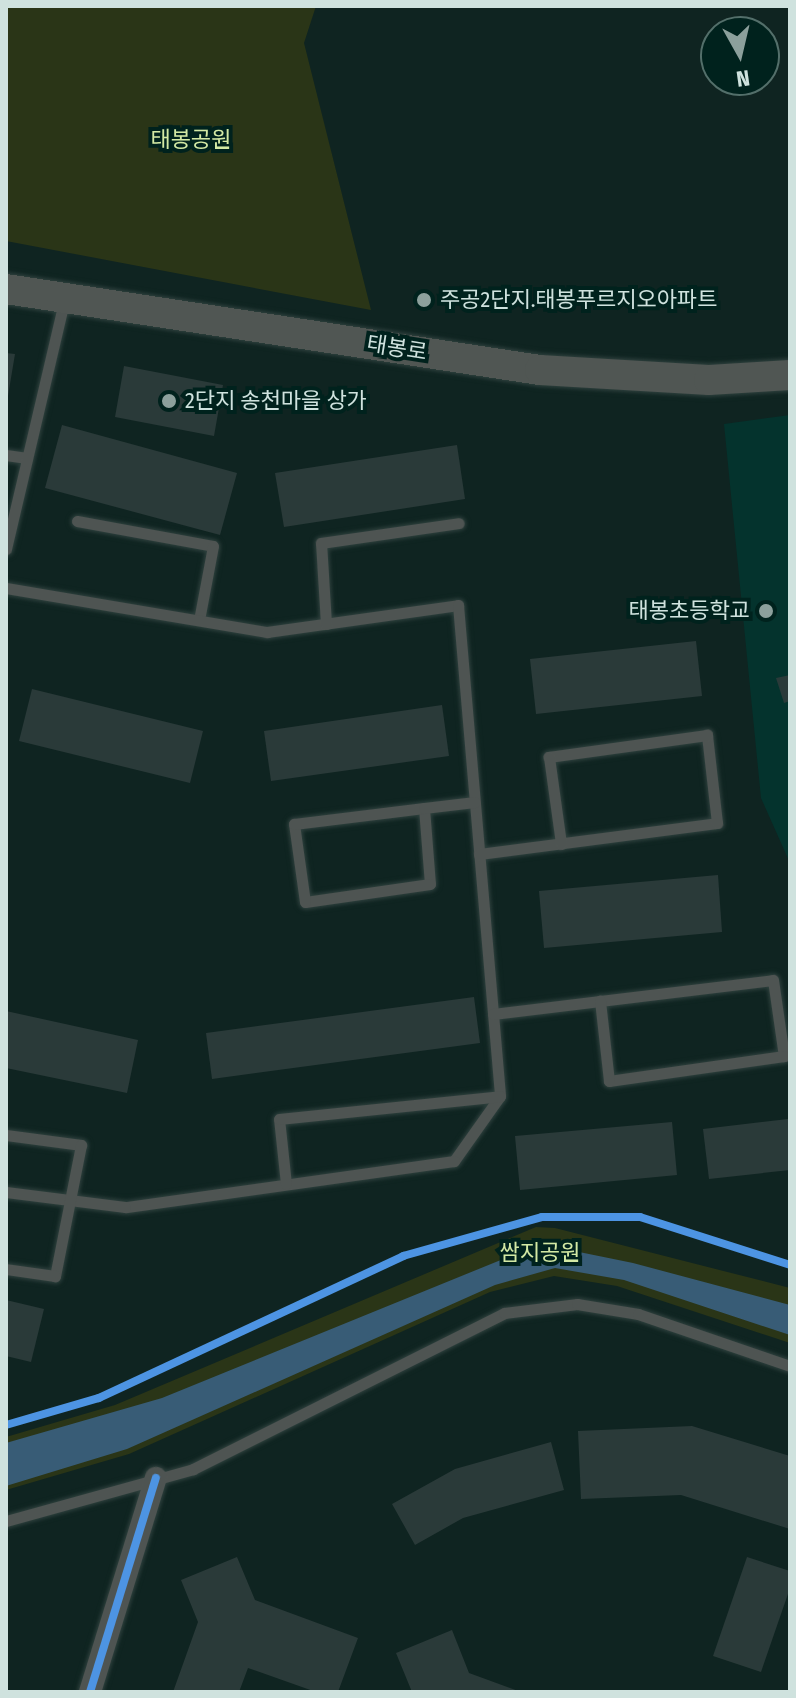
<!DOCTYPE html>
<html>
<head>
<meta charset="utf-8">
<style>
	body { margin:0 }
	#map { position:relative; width:796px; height:1698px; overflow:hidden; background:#0f2421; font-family:"Fira Sans Condensed","Noto Sans KR",sans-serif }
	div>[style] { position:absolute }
	.built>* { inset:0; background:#04332d }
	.green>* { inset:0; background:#2a3517 }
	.water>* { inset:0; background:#385c76 }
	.building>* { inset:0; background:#2a3a39 }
	.roads { filter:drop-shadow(0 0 2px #2f413e) drop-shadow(0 0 2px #2f413e) }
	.lane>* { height:11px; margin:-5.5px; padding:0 5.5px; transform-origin:5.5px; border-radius:5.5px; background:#4e5452 }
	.street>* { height:22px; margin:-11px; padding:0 11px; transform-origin:11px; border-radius:11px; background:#4e5452 }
	.secondary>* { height:30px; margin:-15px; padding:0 15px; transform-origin:15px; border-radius:15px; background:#505653 }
	.cycleway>* { height:8px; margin:-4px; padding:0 4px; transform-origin:4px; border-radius:4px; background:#4d94e3 }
	.dots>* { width:22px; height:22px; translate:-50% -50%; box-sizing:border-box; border:4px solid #00221d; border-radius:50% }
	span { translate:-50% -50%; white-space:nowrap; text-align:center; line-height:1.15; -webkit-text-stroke:8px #00221d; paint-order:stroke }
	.park-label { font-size:22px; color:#d3e9a4 }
	.poi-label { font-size:22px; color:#cfe2de }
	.left { translate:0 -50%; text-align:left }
	.right { translate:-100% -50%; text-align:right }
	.street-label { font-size:22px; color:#cfe2de }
	.frame { position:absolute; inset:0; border:8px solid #cfe2de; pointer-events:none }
	.north { position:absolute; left:700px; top:16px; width:80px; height:80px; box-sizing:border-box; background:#00221d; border:2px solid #536f6a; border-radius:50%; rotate:172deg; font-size:22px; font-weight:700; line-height:32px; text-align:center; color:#cfe2de }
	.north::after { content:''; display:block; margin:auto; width:28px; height:36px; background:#8ca09c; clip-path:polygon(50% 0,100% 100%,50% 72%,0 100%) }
</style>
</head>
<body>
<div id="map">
	<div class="built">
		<i style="clip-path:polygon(790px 415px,790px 863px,761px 798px,724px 424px)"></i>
	</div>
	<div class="green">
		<i style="clip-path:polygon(6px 6px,316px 6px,304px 43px,371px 310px,6px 241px)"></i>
		<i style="clip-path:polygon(536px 1227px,555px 1228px,790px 1288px,790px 1343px,617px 1286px,554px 1276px,490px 1292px,129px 1454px,6px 1490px,6px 1437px,115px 1405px)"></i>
	</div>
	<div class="water">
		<i style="clip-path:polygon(540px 1244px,633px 1263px,790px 1305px,790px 1335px,624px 1280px,555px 1268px,495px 1285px,127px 1449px,6px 1486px,6px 1443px,162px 1398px)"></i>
	</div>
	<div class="building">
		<i style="clip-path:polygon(6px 353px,15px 354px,8px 396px,6px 396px)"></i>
		<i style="clip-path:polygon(124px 366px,223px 385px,214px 436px,115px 417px)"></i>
		<i style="clip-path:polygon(62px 425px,237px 473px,220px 535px,45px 488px)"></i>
		<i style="clip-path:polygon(457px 445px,465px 499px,284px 527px,275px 473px)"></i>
		<i style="clip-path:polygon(696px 641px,702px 696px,536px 714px,530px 659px)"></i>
		<i style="clip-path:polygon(790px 675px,790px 701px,784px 703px,776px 678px)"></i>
		<i style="clip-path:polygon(32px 689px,203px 731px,190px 783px,19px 741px)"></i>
		<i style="clip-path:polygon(442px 705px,449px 756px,271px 781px,264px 731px)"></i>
		<i style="clip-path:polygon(718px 875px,722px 932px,544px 948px,539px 891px)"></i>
		<i style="clip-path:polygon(474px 997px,480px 1043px,212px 1079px,206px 1033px)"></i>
		<i style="clip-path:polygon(6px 1011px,138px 1040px,127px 1093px,6px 1068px)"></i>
		<i style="clip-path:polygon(788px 1119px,790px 1170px,709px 1179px,703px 1129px)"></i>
		<i style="clip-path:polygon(672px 1122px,677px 1175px,520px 1190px,515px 1136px)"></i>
		<i style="clip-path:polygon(6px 1300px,44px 1309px,31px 1362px,6px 1356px)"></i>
		<i style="clip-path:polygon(692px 1426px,790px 1456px,790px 1529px,681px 1495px,581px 1499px,578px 1431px)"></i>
		<i style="clip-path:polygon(551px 1442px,564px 1490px,463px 1518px,415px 1545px,392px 1504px,455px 1469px)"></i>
		<i style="clip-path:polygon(237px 1557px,255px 1600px,358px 1638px,338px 1692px,316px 1692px,248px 1668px,239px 1692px,173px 1692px,198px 1622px,181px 1580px)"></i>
		<i style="clip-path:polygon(747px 1557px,790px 1571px,790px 1588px,761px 1672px,713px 1656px)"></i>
		<i style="clip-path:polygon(452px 1630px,469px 1673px,521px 1692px,412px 1692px,396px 1653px)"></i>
	</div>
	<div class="roads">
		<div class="lane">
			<i style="left:6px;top:455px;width:21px;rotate:8deg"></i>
			<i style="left:77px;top:521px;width:138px;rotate:10.4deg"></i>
			<i style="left:213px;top:546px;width:75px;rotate:100.7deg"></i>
			<i style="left:6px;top:549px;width:258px;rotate:-76.8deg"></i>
			<i style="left:6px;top:588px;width:265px;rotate:9.6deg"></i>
			<i style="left:267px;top:632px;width:193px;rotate:-8deg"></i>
			<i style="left:458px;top:605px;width:493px;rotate:85.1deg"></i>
			<i style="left:500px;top:1096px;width:80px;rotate:125.3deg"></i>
			<i style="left:454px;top:1161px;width:332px;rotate:172deg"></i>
			<i style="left:125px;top:1207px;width:120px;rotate:-172.8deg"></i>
			<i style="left:326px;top:624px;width:81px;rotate:-93.5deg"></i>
			<i style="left:321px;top:543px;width:139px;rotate:-8.2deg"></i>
			<i style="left:424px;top:808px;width:76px;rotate:85.5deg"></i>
			<i style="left:430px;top:884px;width:126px;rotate:171.8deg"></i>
			<i style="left:305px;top:902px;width:79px;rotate:-98deg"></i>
			<i style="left:294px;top:824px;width:131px;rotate:-7deg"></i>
			<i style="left:424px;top:808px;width:51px;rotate:-6.7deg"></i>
			<i style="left:479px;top:854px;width:240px;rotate:-7.4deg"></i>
			<i style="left:717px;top:823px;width:89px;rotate:-96.5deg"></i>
			<i style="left:707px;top:735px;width:160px;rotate:172.1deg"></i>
			<i style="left:549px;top:757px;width:88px;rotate:82.1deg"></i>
			<i style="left:493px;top:1014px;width:108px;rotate:-6.9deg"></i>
			<i style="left:600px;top:1001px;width:174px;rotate:-6.9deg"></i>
			<i style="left:773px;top:980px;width:77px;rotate:81.8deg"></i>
			<i style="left:784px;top:1056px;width:177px;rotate:171.9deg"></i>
			<i style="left:609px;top:1081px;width:81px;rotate:-96.4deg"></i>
			<i style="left:6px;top:1135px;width:76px;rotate:7.6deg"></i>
			<i style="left:81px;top:1145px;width:134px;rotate:101.2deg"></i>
			<i style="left:55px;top:1276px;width:49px;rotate:-171.9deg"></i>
			<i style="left:286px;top:1184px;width:65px;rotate:-96.1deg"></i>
			<i style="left:279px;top:1119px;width:222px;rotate:-5.9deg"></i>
			<i style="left:6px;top:1521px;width:194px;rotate:-15.5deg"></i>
			<i style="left:193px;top:1469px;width:348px;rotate:-26.6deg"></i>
			<i style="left:504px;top:1313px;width:74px;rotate:-7deg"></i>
			<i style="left:577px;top:1304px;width:62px;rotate:9.3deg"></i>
			<i style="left:638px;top:1314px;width:161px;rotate:18.9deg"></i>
		</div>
		<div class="street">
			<i style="left:90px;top:1692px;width:224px;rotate:-72.9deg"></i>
		</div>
		<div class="secondary">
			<i style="left:6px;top:289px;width:540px;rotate:8.63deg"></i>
			<i style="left:540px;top:370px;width:169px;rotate:3.4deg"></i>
			<i style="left:709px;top:380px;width:81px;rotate:-3.5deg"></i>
		</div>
	</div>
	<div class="cycleway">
		<i style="left:6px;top:1425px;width:97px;rotate:-16.2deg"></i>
		<i style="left:99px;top:1398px;width:336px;rotate:-25deg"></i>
		<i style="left:403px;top:1256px;width:144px;rotate:-15.7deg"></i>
		<i style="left:542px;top:1217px;width:98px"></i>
		<i style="left:640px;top:1217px;width:157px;rotate:17.7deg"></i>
		<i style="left:90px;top:1692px;width:224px;rotate:-72.9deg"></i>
	</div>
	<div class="dots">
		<i style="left:424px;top:300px;background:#8ca09c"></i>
		<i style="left:169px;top:401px;background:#8ca09c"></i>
		<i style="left:766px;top:611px;background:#8ca09c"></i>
	</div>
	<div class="park-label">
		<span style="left:191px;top:140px">태봉공원</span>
		<span style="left:540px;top:1253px">쌈지공원</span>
	</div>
	<div class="poi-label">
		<span class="left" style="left:440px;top:300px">주공2단지.태봉푸르지오아파트</span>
		<span class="left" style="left:185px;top:401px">2단지 송천마을 상가</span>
		<span class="right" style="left:750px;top:611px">태봉초등학교</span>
	</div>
	<div class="street-label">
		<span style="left:397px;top:348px;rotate:9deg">태봉로</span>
	</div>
	<div class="frame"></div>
	<div class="north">N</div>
</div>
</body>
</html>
